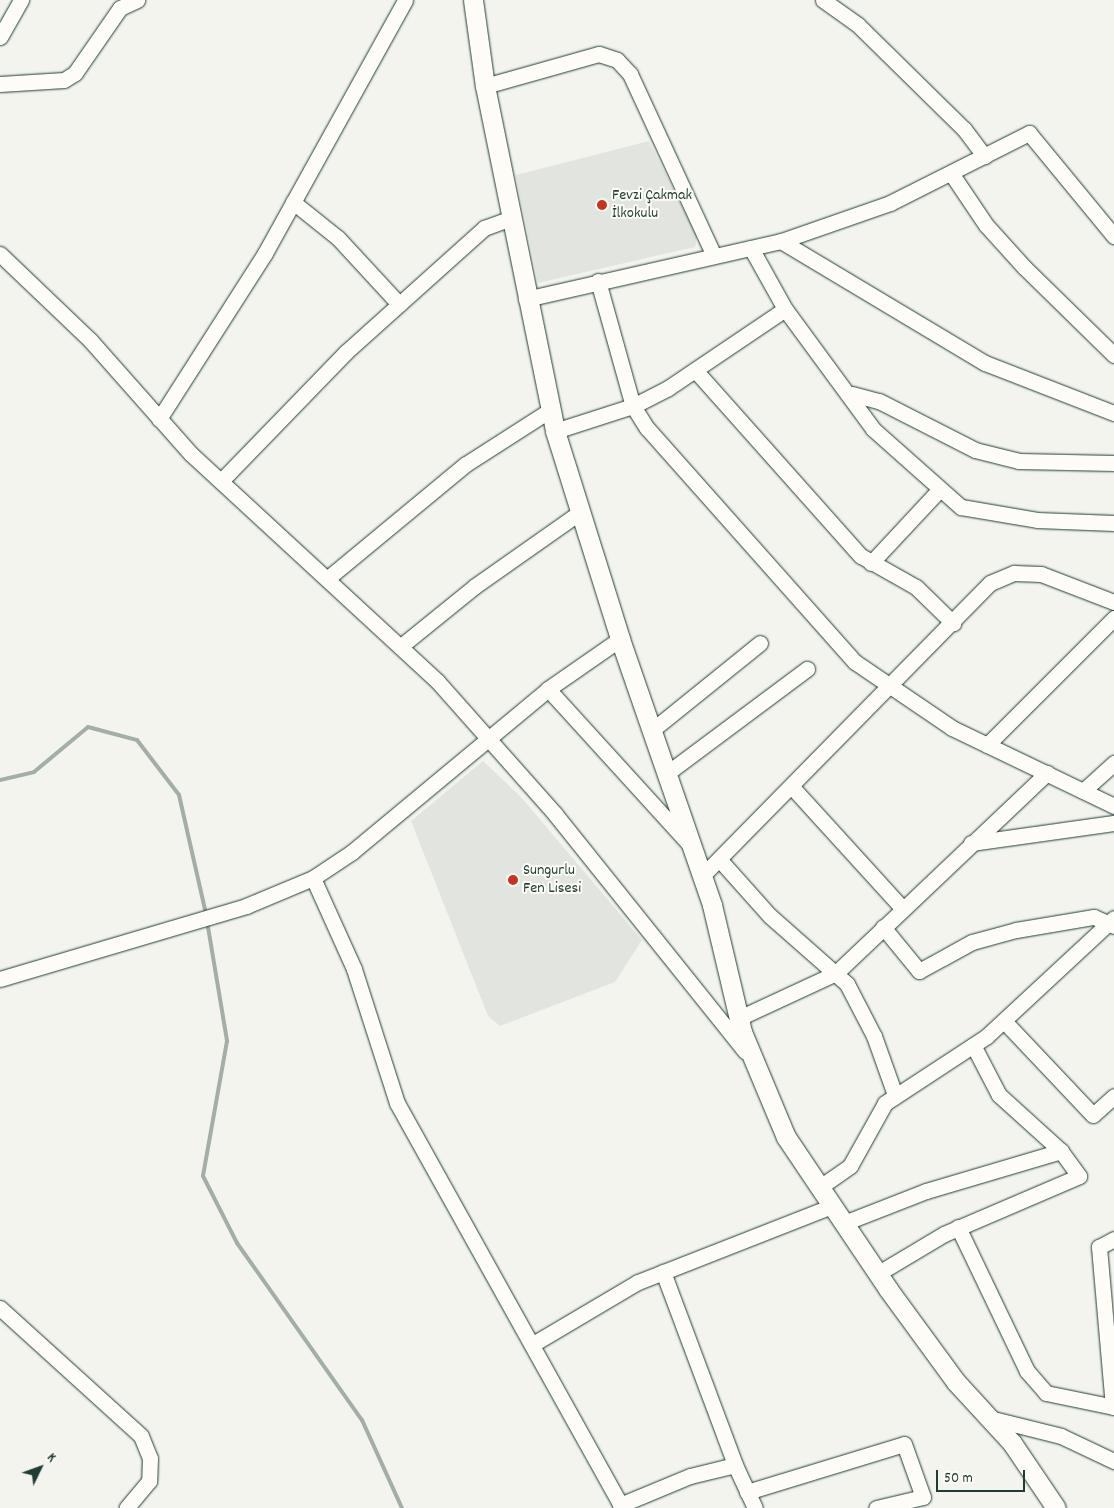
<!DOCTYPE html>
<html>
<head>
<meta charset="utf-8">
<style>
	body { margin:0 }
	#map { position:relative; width:1114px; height:1508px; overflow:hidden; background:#f4f4ef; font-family:Dekko,sans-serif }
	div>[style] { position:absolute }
	.built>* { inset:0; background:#e2e5df }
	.stream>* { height:4px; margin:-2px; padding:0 2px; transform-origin:2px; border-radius:2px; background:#a3aea7 }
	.roads { filter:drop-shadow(0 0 1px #1f3d34) drop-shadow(0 0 1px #1f3d34) }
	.minor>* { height:15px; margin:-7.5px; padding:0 7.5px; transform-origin:7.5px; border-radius:7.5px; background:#fdfcf7 }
	.major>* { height:19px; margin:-9.5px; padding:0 9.5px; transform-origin:9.5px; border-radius:9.5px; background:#fdfcf7 }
	.dots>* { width:14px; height:14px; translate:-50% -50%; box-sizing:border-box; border:2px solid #fdfcf7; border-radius:50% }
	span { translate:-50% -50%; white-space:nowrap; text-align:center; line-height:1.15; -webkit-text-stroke:4px #fdfcf7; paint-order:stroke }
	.poi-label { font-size:16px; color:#1f3d34 }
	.left { translate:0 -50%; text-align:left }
	.north { position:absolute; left:15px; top:1443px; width:50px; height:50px; -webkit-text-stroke:4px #fdfcf7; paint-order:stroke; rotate:48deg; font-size:14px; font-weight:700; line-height:20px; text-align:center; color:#1f3d34 }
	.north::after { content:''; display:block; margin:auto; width:18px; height:22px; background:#1f3d34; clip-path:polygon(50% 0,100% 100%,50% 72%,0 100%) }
	.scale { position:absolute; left:936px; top:1470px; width:89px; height:22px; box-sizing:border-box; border:2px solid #1f3d34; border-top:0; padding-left:6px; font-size:15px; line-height:18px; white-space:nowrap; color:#1f3d34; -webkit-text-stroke:4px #fdfcf7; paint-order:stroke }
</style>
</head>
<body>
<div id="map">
	<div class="built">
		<i style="clip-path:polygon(649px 141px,697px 236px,695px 247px,538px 283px,516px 175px)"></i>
		<i style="clip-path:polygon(483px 761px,521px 797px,642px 940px,615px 982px,500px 1026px,488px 1016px,411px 821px)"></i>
	</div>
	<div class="stream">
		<i style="left:0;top:780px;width:35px;rotate:-13deg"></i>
		<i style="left:34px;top:772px;width:70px;rotate:-39.8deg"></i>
		<i style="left:88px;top:727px;width:51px;rotate:14.9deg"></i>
		<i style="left:137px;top:740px;width:69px;rotate:52.6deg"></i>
		<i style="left:179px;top:795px;width:122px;rotate:77.2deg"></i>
		<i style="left:207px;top:921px;width:122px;rotate:80.5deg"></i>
		<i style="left:227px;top:1041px;width:137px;rotate:100.1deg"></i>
		<i style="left:203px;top:1176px;width:75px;rotate:63.1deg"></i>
		<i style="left:237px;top:1243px;width:217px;rotate:54.8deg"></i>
		<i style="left:362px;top:1420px;width:97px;rotate:65.6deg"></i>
	</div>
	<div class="roads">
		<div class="minor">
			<i style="left:823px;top:0;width:43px;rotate:35.5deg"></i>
			<i style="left:858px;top:25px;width:148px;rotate:44.5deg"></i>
			<i style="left:964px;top:129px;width:34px;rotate:53deg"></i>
			<i style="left:0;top:37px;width:43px;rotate:-60.4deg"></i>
			<i style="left:0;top:84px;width:64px;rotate:-3.6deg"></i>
			<i style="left:64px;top:80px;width:13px;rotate:-32deg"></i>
			<i style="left:75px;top:73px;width:79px;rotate:-55.3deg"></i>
			<i style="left:120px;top:8px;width:19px;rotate:-25deg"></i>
			<i style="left:485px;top:86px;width:118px;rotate:-15.7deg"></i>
			<i style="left:599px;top:54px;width:19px;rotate:18deg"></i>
			<i style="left:617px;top:60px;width:19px;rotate:47deg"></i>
			<i style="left:630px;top:74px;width:200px;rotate:65.2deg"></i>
			<i style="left:951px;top:173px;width:63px;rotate:56.1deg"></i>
			<i style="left:986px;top:225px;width:57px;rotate:47.9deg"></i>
			<i style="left:1024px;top:267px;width:126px;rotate:44.4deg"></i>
			<i style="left:293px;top:202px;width:58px;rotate:38.7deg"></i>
			<i style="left:338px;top:238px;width:90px;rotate:47.3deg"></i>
			<i style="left:781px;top:241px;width:238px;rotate:30.9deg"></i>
			<i style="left:985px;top:363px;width:138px;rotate:21.2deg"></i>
			<i style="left:751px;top:248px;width:70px;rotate:60.9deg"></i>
			<i style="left:785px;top:309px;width:149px;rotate:53.7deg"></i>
			<i style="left:873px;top:429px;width:118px;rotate:41.6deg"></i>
			<i style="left:961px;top:507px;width:77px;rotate:9.7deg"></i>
			<i style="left:1037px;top:520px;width:77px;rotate:2.2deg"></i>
			<i style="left:0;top:254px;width:124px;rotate:43.7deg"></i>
			<i style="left:90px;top:340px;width:152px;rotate:48.5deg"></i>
			<i style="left:191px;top:454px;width:336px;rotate:42.7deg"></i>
			<i style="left:438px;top:682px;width:176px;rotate:48.4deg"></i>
			<i style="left:555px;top:814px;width:304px;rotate:51.3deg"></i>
			<i style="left:598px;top:281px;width:130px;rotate:74.4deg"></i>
			<i style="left:633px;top:406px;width:26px;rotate:58deg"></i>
			<i style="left:647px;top:428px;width:313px;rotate:48.4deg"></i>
			<i style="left:855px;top:662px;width:117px;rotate:34.2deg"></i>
			<i style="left:952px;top:728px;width:180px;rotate:25.7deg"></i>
			<i style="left:526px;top:299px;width:262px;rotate:-12.8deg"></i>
			<i style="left:781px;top:241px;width:115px;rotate:-19.2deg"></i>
			<i style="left:890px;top:203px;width:156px;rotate:-26.7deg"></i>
			<i style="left:1029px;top:133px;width:134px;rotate:50.5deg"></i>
			<i style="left:695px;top:370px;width:249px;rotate:48.3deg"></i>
			<i style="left:861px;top:556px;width:63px;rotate:29.4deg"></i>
			<i style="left:916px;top:587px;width:52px;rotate:44.2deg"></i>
			<i style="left:852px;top:394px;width:28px;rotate:15deg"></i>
			<i style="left:879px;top:401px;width:108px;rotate:27deg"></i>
			<i style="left:975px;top:450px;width:45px;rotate:14deg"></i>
			<i style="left:1019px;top:461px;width:95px;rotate:1.2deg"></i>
			<i style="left:159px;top:419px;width:197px;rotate:-57.4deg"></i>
			<i style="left:265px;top:253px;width:289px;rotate:-61deg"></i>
			<i style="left:555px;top:431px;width:82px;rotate:-17.8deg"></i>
			<i style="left:633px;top:406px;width:39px;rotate:-27deg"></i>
			<i style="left:668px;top:388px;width:141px;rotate:-34deg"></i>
			<i style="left:221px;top:481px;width:180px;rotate:-45.9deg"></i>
			<i style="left:346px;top:352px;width:186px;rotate:-41.9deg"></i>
			<i style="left:484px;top:228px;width:30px;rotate:-20deg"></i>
			<i style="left:871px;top:563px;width:101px;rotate:-47deg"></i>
			<i style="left:328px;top:578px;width:179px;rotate:-39.6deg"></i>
			<i style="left:466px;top:464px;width:100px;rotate:-32.7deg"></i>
			<i style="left:401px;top:646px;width:95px;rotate:-39deg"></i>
			<i style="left:475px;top:586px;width:127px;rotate:-35.1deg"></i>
			<i style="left:548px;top:689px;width:211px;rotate:47.7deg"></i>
			<i style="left:651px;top:731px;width:140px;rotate:-38.9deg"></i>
			<i style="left:987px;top:745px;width:180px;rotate:-45deg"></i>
			<i style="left:666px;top:774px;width:176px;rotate:-36.7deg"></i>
			<i style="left:792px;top:787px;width:164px;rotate:47.7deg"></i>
			<i style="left:1083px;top:791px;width:42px;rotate:-42.1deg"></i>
			<i style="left:971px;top:843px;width:144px;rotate:-8deg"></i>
			<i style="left:719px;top:859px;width:76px;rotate:48.2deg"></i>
			<i style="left:770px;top:916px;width:103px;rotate:41.4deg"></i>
			<i style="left:847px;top:984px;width:59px;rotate:62.6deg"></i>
			<i style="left:874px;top:1036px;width:63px;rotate:70.4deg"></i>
			<i style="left:701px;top:877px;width:412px;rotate:-45.5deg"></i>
			<i style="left:990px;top:583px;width:26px;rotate:-23deg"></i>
			<i style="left:1014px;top:573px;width:27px;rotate:2deg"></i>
			<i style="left:1041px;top:574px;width:78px;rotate:21deg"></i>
			<i style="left:313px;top:878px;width:100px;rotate:65.7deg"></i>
			<i style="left:354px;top:969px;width:141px;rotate:72.2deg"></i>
			<i style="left:397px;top:1103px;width:463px;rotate:60.9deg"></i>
			<i style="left:883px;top:927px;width:57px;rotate:50.7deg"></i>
			<i style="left:919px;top:971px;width:60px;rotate:-28.7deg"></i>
			<i style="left:972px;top:942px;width:46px;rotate:-15.3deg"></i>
			<i style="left:1016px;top:930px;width:79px;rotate:-9.5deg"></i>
			<i style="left:1094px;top:917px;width:22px;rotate:24deg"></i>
			<i style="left:0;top:979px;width:257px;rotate:-16.5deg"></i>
			<i style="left:246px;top:906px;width:73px;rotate:-22.7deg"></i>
			<i style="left:313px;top:878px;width:47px;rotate:-33.7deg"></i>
			<i style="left:352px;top:852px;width:255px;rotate:-39.7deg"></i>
			<i style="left:548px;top:689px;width:88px;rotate:-34.8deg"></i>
			<i style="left:739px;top:1018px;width:107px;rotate:-24.9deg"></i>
			<i style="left:836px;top:973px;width:291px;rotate:-43.5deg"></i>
			<i style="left:1004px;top:1021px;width:129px;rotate:46.6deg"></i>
			<i style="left:1093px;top:1115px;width:28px;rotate:-42deg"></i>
			<i style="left:820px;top:1187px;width:37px;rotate:-35deg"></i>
			<i style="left:850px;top:1166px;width:72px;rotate:-60.9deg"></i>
			<i style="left:885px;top:1103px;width:122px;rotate:-33.3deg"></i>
			<i style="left:987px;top:1036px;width:173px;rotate:-42.9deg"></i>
			<i style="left:844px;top:1223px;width:88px;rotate:-21.3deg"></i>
			<i style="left:926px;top:1191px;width:141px;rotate:-16.5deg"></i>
			<i style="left:958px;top:1227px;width:160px;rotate:64.4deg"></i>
			<i style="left:1027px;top:1371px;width:29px;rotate:49deg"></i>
			<i style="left:1046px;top:1393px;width:69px;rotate:11.6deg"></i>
			<i style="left:663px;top:1272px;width:206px;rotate:69.5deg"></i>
			<i style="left:877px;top:1274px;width:78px;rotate:-30.8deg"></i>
			<i style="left:944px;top:1234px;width:147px;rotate:-23.2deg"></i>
			<i style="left:1079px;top:1176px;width:31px;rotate:-126deg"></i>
			<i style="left:1061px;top:1151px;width:84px;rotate:-137.9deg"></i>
			<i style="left:999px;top:1095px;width:56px;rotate:-117.5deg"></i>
			<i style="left:0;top:1308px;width:190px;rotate:42.2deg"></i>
			<i style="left:141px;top:1436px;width:24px;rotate:68deg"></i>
			<i style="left:150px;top:1458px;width:23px;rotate:92deg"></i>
			<i style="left:149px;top:1481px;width:35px;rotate:130deg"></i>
			<i style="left:533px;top:1344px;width:122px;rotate:-30.6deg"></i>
			<i style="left:638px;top:1282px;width:208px;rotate:-21.4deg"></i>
			<i style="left:1113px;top:1407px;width:161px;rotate:-95deg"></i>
			<i style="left:1099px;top:1247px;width:17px;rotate:-28deg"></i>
			<i style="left:989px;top:1418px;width:74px;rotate:14deg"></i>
			<i style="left:1061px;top:1436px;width:59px;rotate:25.3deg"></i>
			<i style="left:747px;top:1492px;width:164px;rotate:-17deg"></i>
			<i style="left:904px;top:1444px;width:56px;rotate:70.3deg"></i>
			<i style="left:923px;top:1497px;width:48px;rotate:166.8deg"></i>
			<i style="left:620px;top:1505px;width:76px;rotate:-22.5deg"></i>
			<i style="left:690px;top:1476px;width:46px;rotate:-13.7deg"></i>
			<i style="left:735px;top:1465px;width:47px;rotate:65.1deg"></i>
		</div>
		<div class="major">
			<i style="left:473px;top:0;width:87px;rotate:82.1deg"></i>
			<i style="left:485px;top:86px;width:352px;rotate:78.5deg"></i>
			<i style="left:555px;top:431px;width:218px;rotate:72.6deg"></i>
			<i style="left:620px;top:639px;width:281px;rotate:70.9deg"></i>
			<i style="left:712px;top:905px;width:130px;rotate:76.7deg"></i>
			<i style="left:742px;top:1032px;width:114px;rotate:67.3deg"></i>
			<i style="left:786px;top:1137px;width:183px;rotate:56.1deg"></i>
			<i style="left:888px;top:1289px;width:115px;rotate:53.8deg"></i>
			<i style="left:956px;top:1382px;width:83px;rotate:47.4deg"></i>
			<i style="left:1012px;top:1443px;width:78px;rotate:55.9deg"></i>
		</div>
	</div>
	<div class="dots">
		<i style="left:602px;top:205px;background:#c8321e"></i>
		<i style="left:513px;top:880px;background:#c8321e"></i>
	</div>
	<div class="poi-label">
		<span class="left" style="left:612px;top:205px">Fevzi Çakmak<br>İlkokulu</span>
		<span class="left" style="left:523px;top:880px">Sungurlu<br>Fen Lisesi</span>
	</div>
	<div class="north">K</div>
	<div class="scale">50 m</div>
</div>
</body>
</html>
